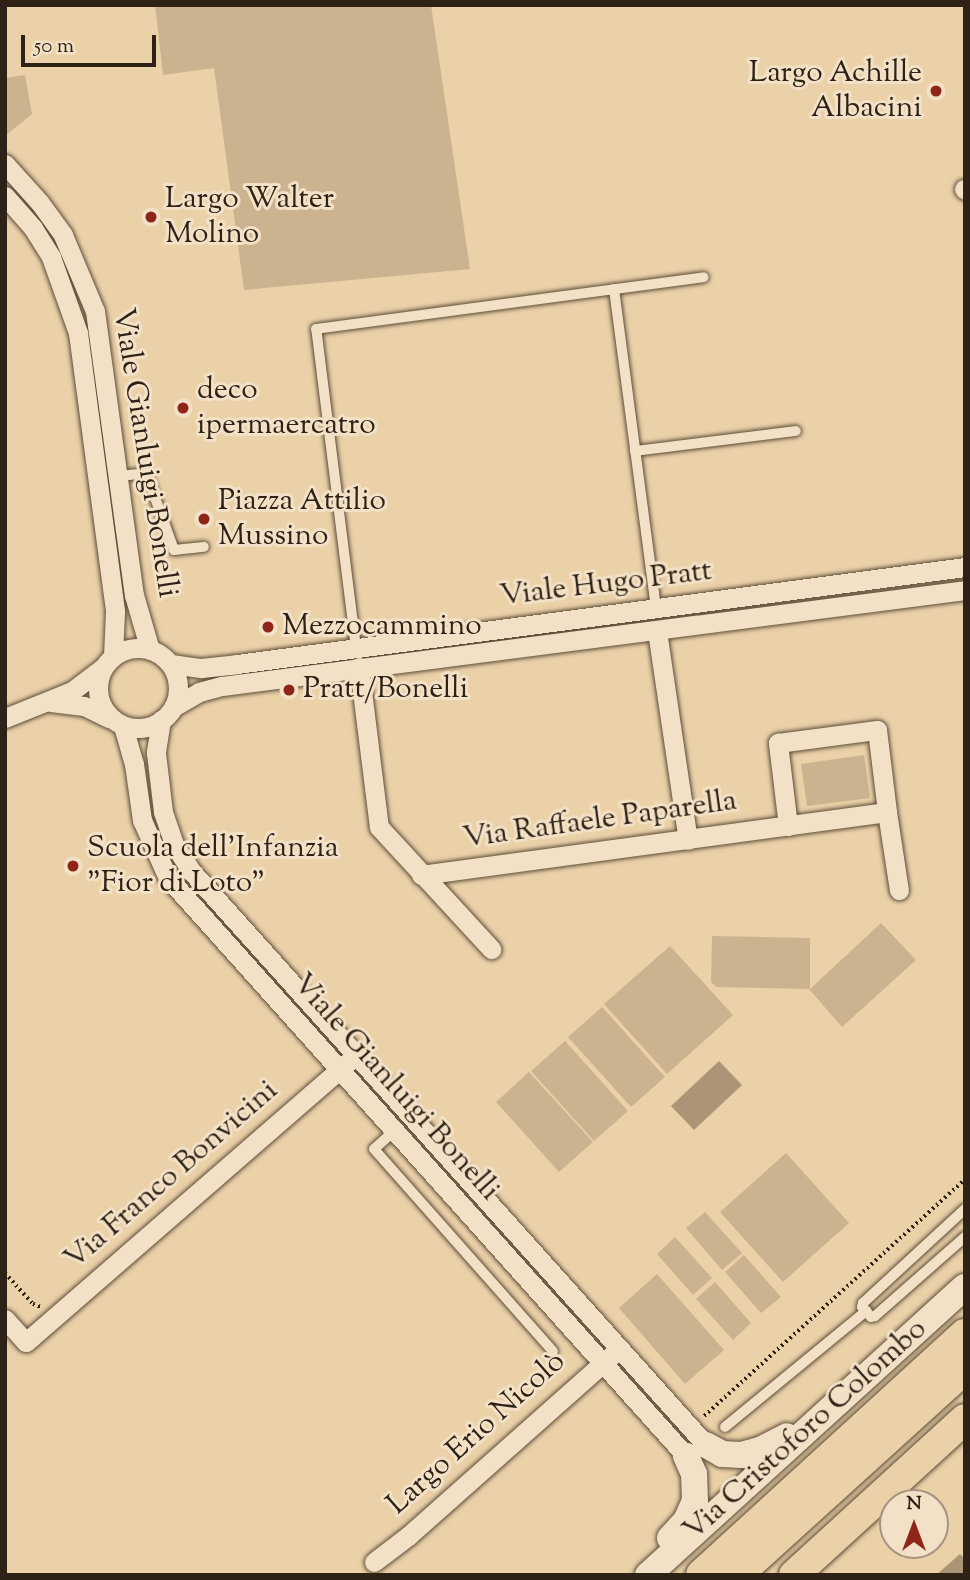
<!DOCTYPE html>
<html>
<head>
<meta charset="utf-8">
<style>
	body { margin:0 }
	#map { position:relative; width:970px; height:1580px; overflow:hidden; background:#ebd1a8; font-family:"Sorts Mill Goudy",serif }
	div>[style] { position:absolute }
	.green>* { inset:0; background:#cbb38f }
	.water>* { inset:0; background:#ab9576 }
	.path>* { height:3.5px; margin-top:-1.75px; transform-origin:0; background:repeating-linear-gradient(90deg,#2e2115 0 2px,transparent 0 5.5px) }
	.roads { filter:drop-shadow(0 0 2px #5d4d3a) drop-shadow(0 0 2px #5d4d3a) }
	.service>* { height:10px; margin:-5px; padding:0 5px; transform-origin:5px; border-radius:5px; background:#f2e1c6 }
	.minor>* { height:19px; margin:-9.5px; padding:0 9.5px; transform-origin:9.5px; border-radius:9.5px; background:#f2e1c6 }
	.minor>.ring { margin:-9.5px; padding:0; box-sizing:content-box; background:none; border:19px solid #f2e1c6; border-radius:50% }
	.secondary>* { height:26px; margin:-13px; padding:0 13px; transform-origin:13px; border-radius:13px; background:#f2e1c6 }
	.primary>* { height:30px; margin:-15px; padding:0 15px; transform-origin:15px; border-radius:15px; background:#ebd1a8 }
	.trunk>* { height:32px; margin:-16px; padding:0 16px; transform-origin:16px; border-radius:16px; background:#ebd1a8 }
	.dots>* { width:19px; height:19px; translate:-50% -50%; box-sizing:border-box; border:4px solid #f2e1c6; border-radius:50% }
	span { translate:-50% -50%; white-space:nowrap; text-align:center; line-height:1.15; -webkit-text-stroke:6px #f2e1c6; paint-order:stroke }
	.poi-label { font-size:30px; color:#2e2115 }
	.right { translate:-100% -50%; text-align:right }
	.left { translate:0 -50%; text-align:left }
	.street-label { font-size:30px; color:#2e2115 }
	.frame { position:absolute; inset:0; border:7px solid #2e2115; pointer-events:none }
	.north { position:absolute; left:879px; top:1489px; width:70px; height:70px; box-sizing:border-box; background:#f2e1c6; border:2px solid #a4947f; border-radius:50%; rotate:0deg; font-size:19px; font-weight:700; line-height:28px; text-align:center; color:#2e2115 }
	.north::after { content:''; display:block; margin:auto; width:24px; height:32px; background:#8f2418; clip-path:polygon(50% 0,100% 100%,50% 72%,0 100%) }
	.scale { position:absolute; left:21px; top:35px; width:135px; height:32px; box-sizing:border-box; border:4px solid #2e2115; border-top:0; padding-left:9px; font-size:21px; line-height:24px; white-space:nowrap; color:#2e2115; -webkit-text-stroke:5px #f2e1c6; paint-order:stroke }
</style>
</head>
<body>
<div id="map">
	<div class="green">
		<i style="clip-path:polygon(155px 5px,431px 5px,470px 269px,244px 290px,214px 68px,163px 75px)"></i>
		<i style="clip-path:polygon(25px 75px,32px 114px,5px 136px,5px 78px)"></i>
		<i style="clip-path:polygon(864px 755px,870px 798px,807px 806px,801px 764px)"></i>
		<i style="clip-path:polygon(881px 923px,916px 960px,842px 1027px,809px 989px,717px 987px,711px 982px,712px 936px,810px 938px,810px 989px)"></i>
		<i style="clip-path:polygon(670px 946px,733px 1015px,667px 1074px,604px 1004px)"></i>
		<i style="clip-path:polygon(602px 1007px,665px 1077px,631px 1107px,568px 1037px)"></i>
		<i style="clip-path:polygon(565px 1041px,628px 1111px,594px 1141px,531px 1071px)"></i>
		<i style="clip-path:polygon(529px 1072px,593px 1142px,559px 1172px,496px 1102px)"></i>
		<i style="clip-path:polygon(786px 1153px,849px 1223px,783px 1282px,720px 1212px)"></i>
		<i style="clip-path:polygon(705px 1212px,742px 1253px,722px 1270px,686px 1228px)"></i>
		<i style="clip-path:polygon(675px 1237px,712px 1278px,693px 1295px,657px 1254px)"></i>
		<i style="clip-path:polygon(744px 1255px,781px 1297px,761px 1313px,725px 1272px)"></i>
		<i style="clip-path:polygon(657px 1274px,724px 1350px,685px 1384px,619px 1308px)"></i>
		<i style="clip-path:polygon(715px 1282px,751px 1323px,733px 1340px,696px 1299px)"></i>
	</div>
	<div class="water">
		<i style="clip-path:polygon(719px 1061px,742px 1085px,694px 1130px,671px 1106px)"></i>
		<i style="clip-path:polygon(960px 1554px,965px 1559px,965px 1572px,962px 1575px,936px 1575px)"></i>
	</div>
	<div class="path">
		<i style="left:5px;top:1273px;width:42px;rotate:47.9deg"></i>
		<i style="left:33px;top:1304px;width:9px;rotate:21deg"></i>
		<i style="left:704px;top:1416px;width:353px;rotate:-42.2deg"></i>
	</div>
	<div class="roads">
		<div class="service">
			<i style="left:614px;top:289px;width:322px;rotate:82.5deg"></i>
			<i style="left:635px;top:451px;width:162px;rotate:-7.1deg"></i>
			<i style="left:119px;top:476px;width:27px;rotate:-6deg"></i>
			<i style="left:146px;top:473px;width:82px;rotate:70deg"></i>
			<i style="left:174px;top:550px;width:30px;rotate:-6deg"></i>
			<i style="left:356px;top:648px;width:321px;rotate:-97.1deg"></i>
			<i style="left:316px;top:329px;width:391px;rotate:-7.6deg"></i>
			<i style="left:393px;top:1132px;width:25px;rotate:138deg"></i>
			<i style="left:374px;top:1149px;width:270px;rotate:48.5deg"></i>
			<i style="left:965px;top:1209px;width:139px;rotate:137.3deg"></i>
			<i style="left:863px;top:1303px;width:4px;rotate:104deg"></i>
			<i style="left:862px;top:1307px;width:13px;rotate:48deg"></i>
			<i style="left:871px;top:1317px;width:4px;rotate:-14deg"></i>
			<i style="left:875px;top:1316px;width:120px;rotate:-41.3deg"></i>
			<i style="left:725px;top:1427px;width:183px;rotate:-39.4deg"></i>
		</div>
		<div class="minor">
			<i style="left:5px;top:164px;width:52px;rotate:48.1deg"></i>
			<i style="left:40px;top:203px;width:39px;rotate:54deg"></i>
			<i style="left:63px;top:235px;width:82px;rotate:67.2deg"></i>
			<i style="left:95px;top:311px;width:287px;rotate:82.2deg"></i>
			<i style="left:134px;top:595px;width:57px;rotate:73.8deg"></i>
			<i style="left:964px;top:189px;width:1px;rotate:45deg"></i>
			<i style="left:5px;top:196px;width:43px;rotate:48.8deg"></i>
			<i style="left:33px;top:228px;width:34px;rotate:58deg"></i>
			<i style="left:51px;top:257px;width:81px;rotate:70.4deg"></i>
			<i style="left:78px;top:333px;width:281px;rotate:82.4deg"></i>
			<i style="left:115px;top:612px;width:44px;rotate:92.6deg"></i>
			<i style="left:657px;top:631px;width:211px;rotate:81.6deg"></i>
			<i class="ring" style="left:98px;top:648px;width:61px;height:61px"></i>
			<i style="left:171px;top:664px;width:30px;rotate:8deg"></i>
			<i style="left:201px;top:668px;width:36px;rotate:-6deg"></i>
			<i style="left:237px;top:664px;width:734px;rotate:-7.59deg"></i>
			<i style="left:359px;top:667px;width:161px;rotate:82.9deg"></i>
			<i style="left:379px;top:827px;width:166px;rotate:47.4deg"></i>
			<i style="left:51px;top:702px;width:33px;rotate:7deg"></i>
			<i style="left:84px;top:706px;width:28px;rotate:26deg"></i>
			<i style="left:175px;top:706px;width:28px;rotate:-30deg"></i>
			<i style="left:199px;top:692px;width:24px;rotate:-15deg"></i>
			<i style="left:222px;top:686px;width:749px;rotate:-7.36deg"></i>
			<i style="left:5px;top:718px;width:72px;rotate:-21.9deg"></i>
			<i style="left:72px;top:691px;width:38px;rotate:-37deg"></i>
			<i style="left:161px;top:720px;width:33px;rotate:99deg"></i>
			<i style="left:156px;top:753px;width:59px;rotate:83.2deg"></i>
			<i style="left:163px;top:812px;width:36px;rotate:71deg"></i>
			<i style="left:175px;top:846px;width:30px;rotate:57deg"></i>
			<i style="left:191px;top:871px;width:771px;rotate:48.1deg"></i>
			<i style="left:123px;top:726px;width:40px;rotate:74deg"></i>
			<i style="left:134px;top:764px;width:57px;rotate:81.9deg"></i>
			<i style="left:142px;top:820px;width:64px;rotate:65.9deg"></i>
			<i style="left:168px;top:878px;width:776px;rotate:48.13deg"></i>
			<i style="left:788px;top:826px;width:84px;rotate:-96.9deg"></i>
			<i style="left:778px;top:743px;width:100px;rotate:-7.5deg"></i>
			<i style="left:877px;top:730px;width:83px;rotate:83deg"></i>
			<i style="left:421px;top:875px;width:470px;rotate:-7.7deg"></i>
			<i style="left:887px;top:812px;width:79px;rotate:81.3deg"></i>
			<i style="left:5px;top:1319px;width:31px;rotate:48deg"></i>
			<i style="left:26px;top:1342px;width:427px;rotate:-41deg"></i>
			<i style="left:374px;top:1562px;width:43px;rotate:-37.4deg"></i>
			<i style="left:408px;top:1536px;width:274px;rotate:-41.6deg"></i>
		</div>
		<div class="secondary">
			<i style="left:706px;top:1445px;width:18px;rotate:29deg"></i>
			<i style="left:722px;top:1454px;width:19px;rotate:3deg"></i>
			<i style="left:741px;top:1455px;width:20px;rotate:-15deg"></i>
			<i style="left:760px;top:1450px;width:30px;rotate:-27deg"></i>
			<i style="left:670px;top:1538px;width:23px;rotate:-47deg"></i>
			<i style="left:686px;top:1521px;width:22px;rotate:-66deg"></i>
			<i style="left:695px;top:1501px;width:27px;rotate:-92deg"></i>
			<i style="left:694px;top:1474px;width:20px;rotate:-114deg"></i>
			<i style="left:648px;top:1575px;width:428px;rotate:-42.3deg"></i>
		</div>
		<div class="primary">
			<i style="left:794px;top:1575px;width:231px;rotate:-42.4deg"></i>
		</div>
		<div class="trunk">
			<i style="left:702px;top:1575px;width:356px;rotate:-42.4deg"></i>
			<i style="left:736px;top:1575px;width:309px;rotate:-42.2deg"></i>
		</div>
	</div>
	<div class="dots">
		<i style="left:936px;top:91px;background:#8f2418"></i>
		<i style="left:151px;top:217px;background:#8f2418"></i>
		<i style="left:183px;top:408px;background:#8f2418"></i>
		<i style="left:204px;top:519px;background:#8f2418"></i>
		<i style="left:268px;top:627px;background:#8f2418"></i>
		<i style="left:289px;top:690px;background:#8f2418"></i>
		<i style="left:73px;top:866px;background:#8f2418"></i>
	</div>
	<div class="poi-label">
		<span class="right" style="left:922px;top:91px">Largo Achille<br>Albacini</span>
		<span class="left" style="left:165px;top:217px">Largo Walter<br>Molino</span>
		<span class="left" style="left:197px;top:408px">deco<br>ipermaercatro</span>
		<span class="left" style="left:218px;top:519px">Piazza Attilio<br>Mussino</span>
		<span class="left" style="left:282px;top:627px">Mezzocammino</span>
		<span class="left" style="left:303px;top:690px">Pratt/Bonelli</span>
		<span class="left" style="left:87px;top:866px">Scuola dell'Infanzia<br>"Fior di Loto"</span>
	</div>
	<div class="street-label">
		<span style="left:144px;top:453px;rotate:81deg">Viale Gianluigi Bonelli</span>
		<span style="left:606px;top:585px;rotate:-7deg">Viale Hugo Pratt</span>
		<span style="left:600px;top:821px;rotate:-8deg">Via Raffaele Paparella</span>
		<span style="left:395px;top:1088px;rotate:48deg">Viale Gianluigi Bonelli</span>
		<span style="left:172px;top:1176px;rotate:-41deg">Via Franco Bonvicini</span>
		<span style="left:806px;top:1431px;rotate:-42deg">Via Cristoforo Colombo</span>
		<span style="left:477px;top:1434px;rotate:-42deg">Largo Erio Nicolò</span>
	</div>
	<div class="frame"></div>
	<div class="north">N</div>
	<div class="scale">50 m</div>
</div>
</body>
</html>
